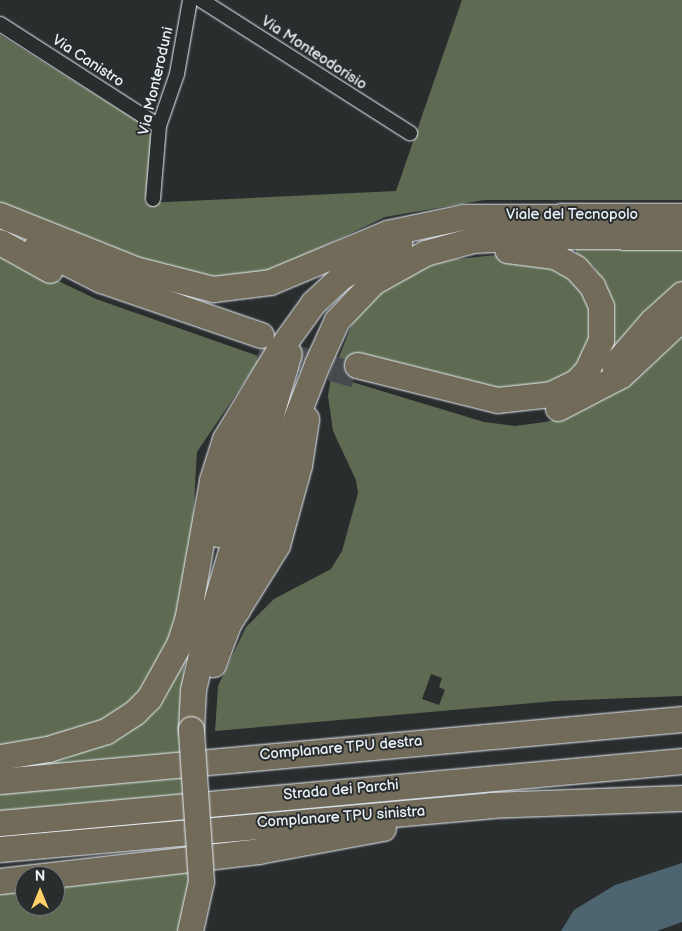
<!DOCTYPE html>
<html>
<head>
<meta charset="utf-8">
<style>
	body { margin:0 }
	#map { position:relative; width:682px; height:931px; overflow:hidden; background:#2a2d2e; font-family:"Balsamiq Sans",sans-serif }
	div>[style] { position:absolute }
	.green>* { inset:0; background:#5e6a51 }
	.water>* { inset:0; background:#4d6471 }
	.highway-tunnel>* { height:25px; margin-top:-12.5px; transform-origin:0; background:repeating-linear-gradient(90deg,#464a4c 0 25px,transparent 0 37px) }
	.roads { filter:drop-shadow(0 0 1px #e8f1f8) drop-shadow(0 0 1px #e8f1f8) }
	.street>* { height:14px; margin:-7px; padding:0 7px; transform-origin:7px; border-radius:7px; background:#2a2d2e }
	.highway>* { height:25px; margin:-12.5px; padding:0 12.5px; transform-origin:12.5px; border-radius:12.5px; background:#726b5a }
	.bridges { filter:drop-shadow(0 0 1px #e8f1f8) drop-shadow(0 0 1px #e8f1f8) }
	.highway-bridge>* { height:25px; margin:-12.5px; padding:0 12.5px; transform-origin:12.5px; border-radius:12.5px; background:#726b5a }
	span { translate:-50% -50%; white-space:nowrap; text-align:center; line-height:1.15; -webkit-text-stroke:4px #2a2d2e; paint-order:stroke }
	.street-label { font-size:15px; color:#e8f1f8 }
	.north { position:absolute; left:15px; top:866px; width:50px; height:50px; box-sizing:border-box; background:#2a2d2e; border:1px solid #767b7f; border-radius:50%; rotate:0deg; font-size:14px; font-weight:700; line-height:20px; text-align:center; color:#e8f1f8 }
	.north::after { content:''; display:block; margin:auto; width:18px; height:22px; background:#ffd166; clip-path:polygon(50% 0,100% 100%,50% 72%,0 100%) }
</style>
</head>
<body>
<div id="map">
	<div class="green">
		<i style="clip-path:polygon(462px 0,682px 0,682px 200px,484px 200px,385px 217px,269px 272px,213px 278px,166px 269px,0 205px,0 35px,153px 131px,145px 203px,396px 191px)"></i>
		<i style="clip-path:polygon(682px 247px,682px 282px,601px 366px,603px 282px,594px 267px,576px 255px,576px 248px)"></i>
		<i style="clip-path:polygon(0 249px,31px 268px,96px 299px,261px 357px,197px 452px,182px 708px,191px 841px,0 858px)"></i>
		<i style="clip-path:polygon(evenodd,496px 255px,527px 256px,579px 281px,596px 328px,575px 374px,509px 393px,362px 356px,352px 382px,484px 422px,515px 426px,545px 422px,571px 416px,601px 400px,682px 332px,682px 696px,555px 701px,215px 731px,218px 686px,246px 627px,274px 599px,331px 569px,342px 551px,358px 493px,356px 480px,333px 431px,328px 396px,331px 377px,352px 324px,384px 288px,411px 272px,448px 260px,496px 255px,431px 674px,442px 678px,439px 687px,445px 690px,439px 705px,422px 699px,431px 674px)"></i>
		<i style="clip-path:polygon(191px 869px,183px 931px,0 931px,0 888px,25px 881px,25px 906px,55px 906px,55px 879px)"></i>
	</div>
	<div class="water">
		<i style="clip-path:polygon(682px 863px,682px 922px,657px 931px,561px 931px,574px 910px,615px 885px)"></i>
	</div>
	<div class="highway-tunnel">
		<i style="left:260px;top:347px;width:100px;rotate:16.3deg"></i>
	</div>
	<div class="roads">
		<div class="street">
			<i style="left:201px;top:0;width:248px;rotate:32.5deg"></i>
			<i style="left:0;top:24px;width:189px;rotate:32.7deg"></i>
			<i style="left:153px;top:199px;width:73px;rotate:-85.3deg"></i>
			<i style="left:159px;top:126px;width:55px;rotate:-70.9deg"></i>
			<i style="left:177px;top:74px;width:75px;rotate:-80deg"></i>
		</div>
		<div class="highway">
			<i style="left:0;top:215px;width:145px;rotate:21.8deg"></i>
			<i style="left:135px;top:269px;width:81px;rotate:14.4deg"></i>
			<i style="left:213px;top:289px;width:57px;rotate:-7deg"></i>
			<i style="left:270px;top:282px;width:127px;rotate:-22.7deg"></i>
			<i style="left:387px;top:233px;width:78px;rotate:-11.9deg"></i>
			<i style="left:463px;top:217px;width:219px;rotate:-0.3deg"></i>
			<i style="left:0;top:242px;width:57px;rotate:29.2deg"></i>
			<i style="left:36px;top:247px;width:73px;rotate:26.9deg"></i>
			<i style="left:101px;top:280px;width:169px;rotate:19deg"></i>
			<i style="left:357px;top:365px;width:144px;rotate:14deg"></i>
			<i style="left:497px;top:400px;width:54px;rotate:-6.3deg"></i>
			<i style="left:551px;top:394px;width:28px;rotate:-26deg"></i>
			<i style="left:576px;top:382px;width:16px;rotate:-47deg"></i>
			<i style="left:587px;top:370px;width:33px;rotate:-65deg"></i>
			<i style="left:601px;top:340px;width:34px;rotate:-90deg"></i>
			<i style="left:601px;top:306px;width:22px;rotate:-114deg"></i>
			<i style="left:592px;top:286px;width:24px;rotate:-132deg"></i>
			<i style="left:576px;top:268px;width:25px;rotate:-151deg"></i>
			<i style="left:554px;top:256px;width:47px;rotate:-172.7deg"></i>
			<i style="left:614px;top:365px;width:58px;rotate:-49.2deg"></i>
			<i style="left:652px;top:321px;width:40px;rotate:-42deg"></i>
			<i style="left:558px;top:408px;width:71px;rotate:-27.6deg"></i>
			<i style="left:621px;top:375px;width:83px;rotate:-43.1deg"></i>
			<i style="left:218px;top:534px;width:130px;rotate:-74.4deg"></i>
			<i style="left:237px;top:610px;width:157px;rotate:-74.1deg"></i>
			<i style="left:280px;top:459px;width:102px;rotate:-68.7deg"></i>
			<i style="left:317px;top:364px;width:48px;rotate:-65.6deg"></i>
			<i style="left:337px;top:320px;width:52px;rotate:-46.5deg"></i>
			<i style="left:373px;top:282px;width:60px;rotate:-29.1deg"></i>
			<i style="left:425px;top:253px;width:50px;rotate:-15.2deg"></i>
			<i style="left:473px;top:240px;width:75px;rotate:-3.1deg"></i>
			<i style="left:548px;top:236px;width:134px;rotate:0.4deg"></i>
			<i style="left:187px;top:621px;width:143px;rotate:-79.9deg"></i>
			<i style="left:212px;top:480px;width:43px;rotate:-72.4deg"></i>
			<i style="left:225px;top:439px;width:100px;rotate:-58.8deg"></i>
			<i style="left:277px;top:353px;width:62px;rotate:-54.2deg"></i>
			<i style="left:313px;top:303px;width:38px;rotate:-43deg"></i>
			<i style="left:341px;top:277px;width:67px;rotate:-29.6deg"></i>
			<i style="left:213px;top:664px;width:43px;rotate:-69.4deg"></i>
			<i style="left:228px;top:624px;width:93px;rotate:-58.2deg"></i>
			<i style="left:277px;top:545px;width:83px;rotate:-74.6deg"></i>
			<i style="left:299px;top:465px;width:47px;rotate:-81.3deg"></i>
			<i style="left:191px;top:729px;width:39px;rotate:-87deg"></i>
			<i style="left:193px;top:690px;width:41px;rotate:-77.3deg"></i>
			<i style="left:202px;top:650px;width:309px;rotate:-73.7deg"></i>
			<i style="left:0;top:757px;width:49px;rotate:-9.5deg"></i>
			<i style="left:48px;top:749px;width:61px;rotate:-17.2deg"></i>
			<i style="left:106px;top:731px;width:35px;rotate:-33deg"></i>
			<i style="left:135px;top:712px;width:20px;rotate:-45deg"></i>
			<i style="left:149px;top:698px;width:62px;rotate:-60.9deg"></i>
			<i style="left:179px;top:644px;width:42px;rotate:-72deg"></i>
			<i style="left:0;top:781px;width:685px;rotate:-5.19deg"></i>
			<i style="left:0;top:823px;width:685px;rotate:-5.19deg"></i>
			<i style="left:0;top:849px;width:493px;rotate:-5.1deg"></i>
			<i style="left:491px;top:805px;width:191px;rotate:-2.1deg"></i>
			<i style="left:0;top:881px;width:260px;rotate:-6.6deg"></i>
			<i style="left:258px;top:851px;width:127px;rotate:-10.4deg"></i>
		</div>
	</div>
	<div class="bridges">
		<div class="highway-bridge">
			<i style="left:190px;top:931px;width:51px;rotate:-77.6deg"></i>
			<i style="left:201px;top:881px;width:152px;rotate:-93.8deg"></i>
		</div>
	</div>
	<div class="street-label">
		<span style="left:314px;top:53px;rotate:33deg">Via Monteodorisio</span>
		<span style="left:88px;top:61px;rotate:33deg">Via Canistro</span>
		<span style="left:156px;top:81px;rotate:-77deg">Via Monteroduni</span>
		<span style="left:572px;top:215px">Viale del Tecnopolo</span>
		<span style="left:341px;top:748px;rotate:-5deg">Complanare TPU destra</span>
		<span style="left:341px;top:790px;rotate:-5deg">Strada dei Parchi</span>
		<span style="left:341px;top:817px;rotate:-4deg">Complanare TPU sinistra</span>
	</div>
	<div class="north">N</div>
</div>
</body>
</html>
